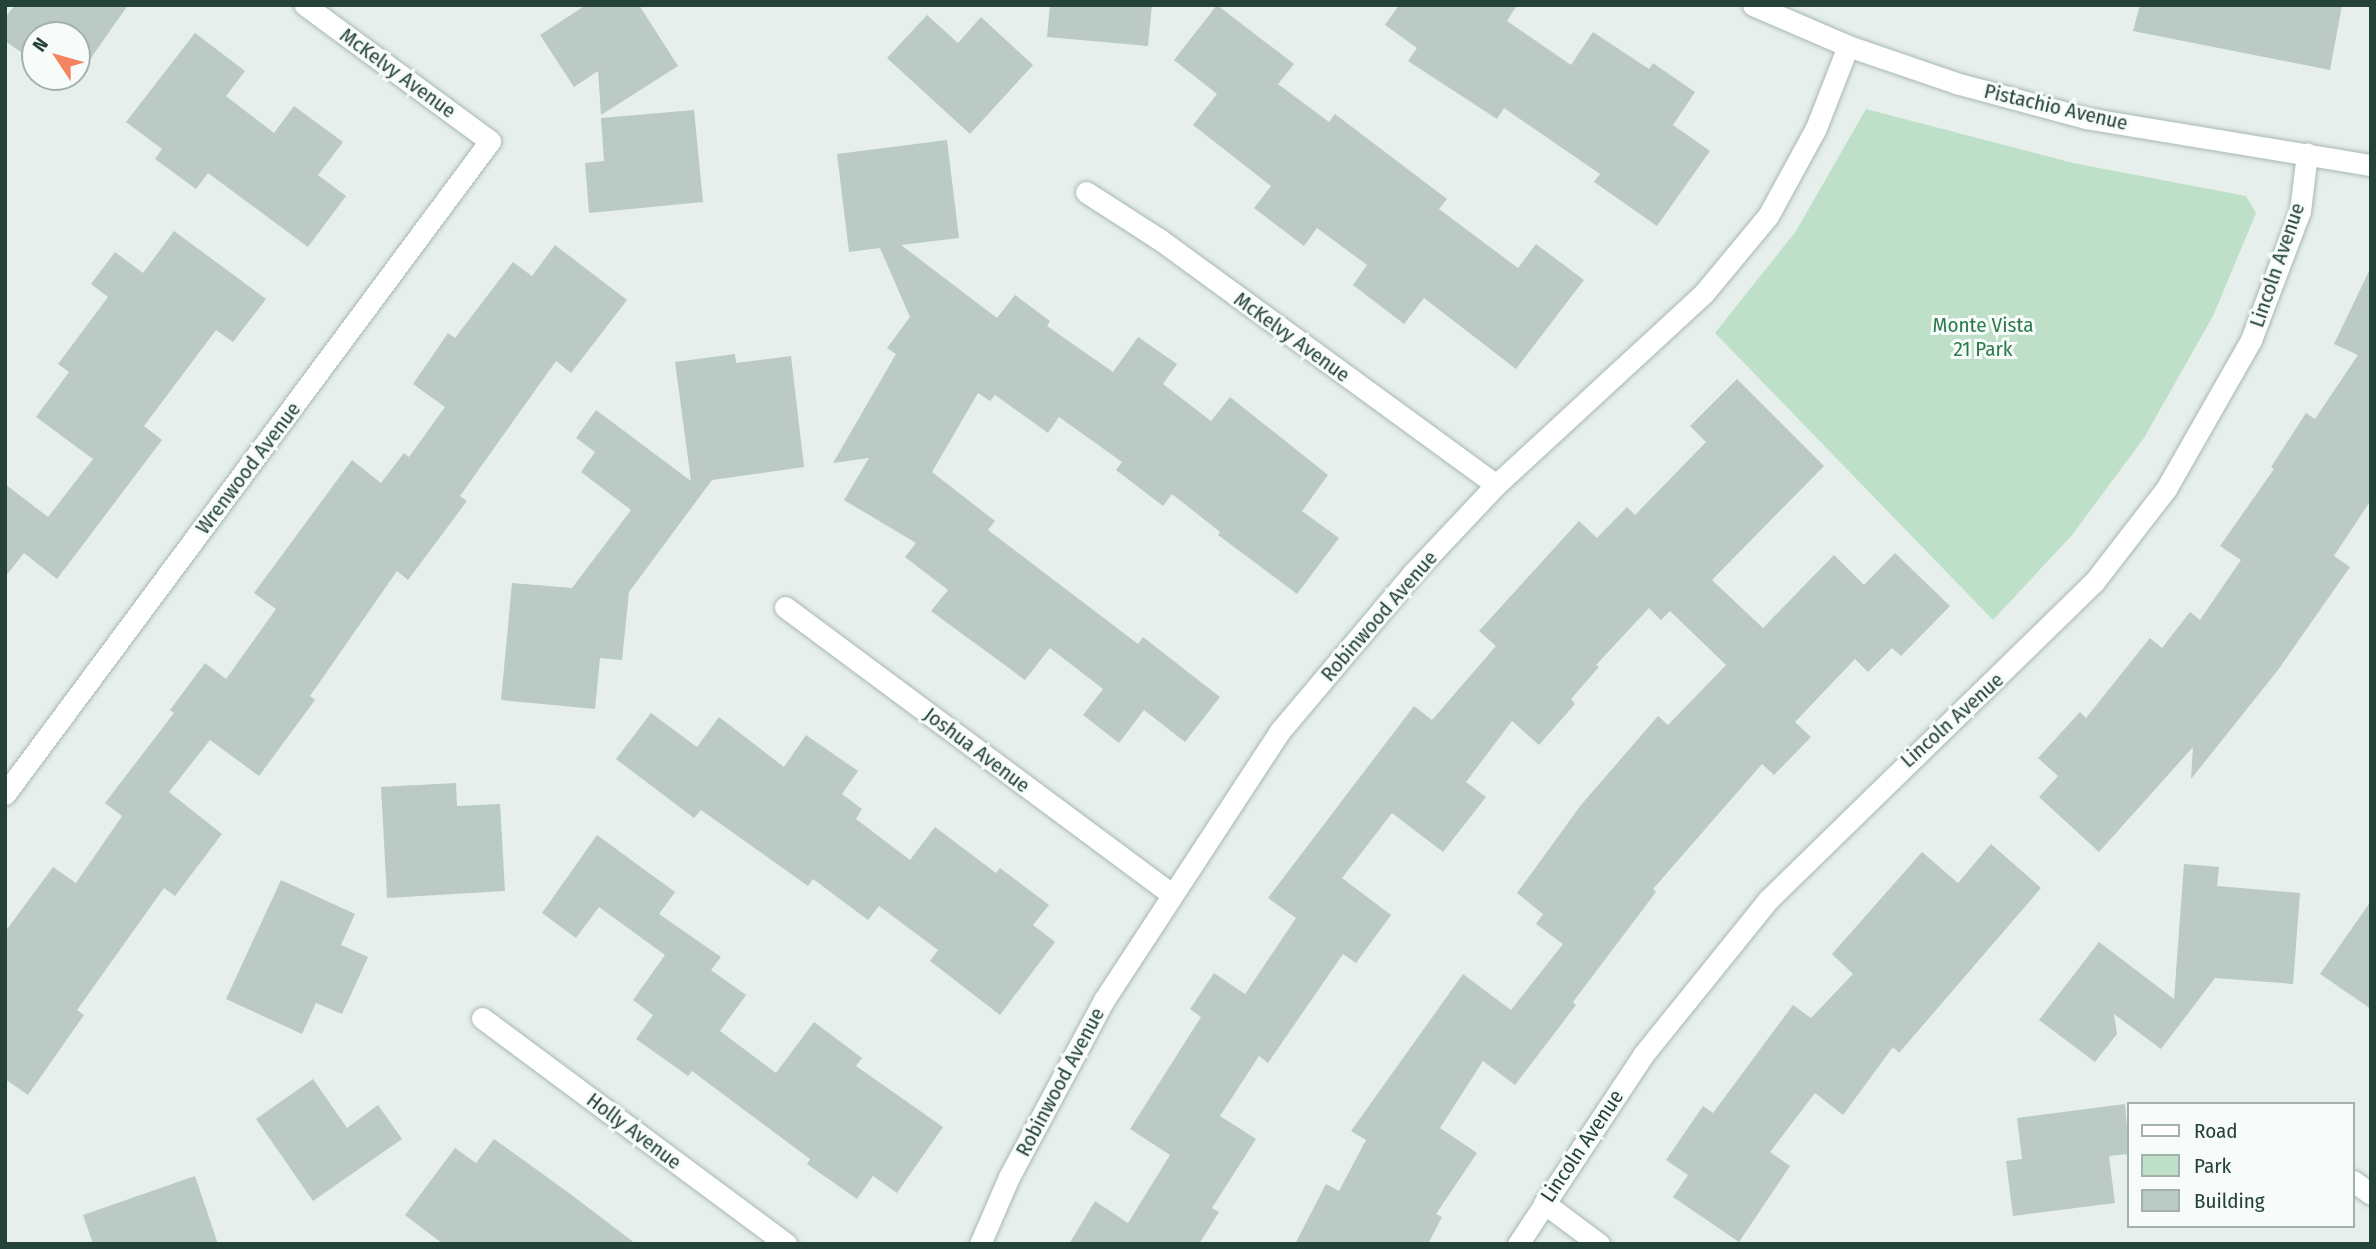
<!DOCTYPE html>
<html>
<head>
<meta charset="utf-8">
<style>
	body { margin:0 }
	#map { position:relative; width:2376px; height:1249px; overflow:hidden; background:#e6efeb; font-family:"Fira Sans Condensed",sans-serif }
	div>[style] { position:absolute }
	.green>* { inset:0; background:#bfe0c8 }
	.building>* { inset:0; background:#bbcac4 }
	.roads { filter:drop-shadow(0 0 2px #a8b8b2) drop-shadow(0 0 2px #a8b8b2) }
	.minor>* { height:21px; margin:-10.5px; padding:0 10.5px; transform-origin:10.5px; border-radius:10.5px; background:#fff }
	span { translate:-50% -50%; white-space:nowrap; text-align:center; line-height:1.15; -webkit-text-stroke:6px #f7fbf9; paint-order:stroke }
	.street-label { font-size:21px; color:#24423a }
	.park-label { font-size:21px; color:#2d7a4b }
	.frame { position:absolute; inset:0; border:7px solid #24423a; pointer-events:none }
	.legend { position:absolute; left:2127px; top:1102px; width:228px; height:126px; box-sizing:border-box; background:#f7fbf9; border:2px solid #a3b1ad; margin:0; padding:9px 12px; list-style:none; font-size:21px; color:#24423a }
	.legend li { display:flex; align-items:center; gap:14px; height:35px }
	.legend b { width:35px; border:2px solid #a3b1ad }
	.north { position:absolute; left:21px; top:21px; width:70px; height:70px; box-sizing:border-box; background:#f7fbf9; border:2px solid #a3b1ad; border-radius:50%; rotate:306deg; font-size:19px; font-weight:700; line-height:28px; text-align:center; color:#24423a }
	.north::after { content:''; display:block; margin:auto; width:24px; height:32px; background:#f4845f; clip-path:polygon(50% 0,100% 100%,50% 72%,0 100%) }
</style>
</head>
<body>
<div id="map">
	<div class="green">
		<i style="clip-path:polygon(1866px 109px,2073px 163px,2246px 196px,2256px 213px,2213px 316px,2144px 438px,2072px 535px,1993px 620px,1715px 333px,1796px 231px)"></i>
	</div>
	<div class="building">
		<i style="clip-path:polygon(15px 5px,128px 5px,70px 88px,55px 77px,77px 77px,77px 35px,35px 35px,35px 62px,5px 41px,5px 18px)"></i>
		<i style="clip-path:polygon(586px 5px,639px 5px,678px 66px,601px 115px,598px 71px,574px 87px,540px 35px)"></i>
		<i style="clip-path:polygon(1050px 5px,1152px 5px,1148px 46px,1047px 37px)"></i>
		<i style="clip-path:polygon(1217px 5px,1294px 64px,1278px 84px,1329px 122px,1335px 114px,1447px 199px,1439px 209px,1518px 268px,1536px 244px,1584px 280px,1516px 369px,1424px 298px,1404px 324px,1353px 285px,1367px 265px,1317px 228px,1304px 246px,1254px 208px,1271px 186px,1193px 125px,1217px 94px,1174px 60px)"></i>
		<i style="clip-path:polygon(1399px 5px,1517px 5px,1507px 21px,1571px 65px,1593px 32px,1649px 69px,1653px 63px,1695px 92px,1673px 125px,1710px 151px,1657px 226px,1594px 182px,1600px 174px,1504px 108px,1497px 119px,1408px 61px,1417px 48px,1385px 25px)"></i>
		<i style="clip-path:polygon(2140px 5px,2342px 5px,2330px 70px,2133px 31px)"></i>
		<i style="clip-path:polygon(927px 15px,958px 43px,981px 17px,1033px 65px,970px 134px,887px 58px)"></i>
		<i style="clip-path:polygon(195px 33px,245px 71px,226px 96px,274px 133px,294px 106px,343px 142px,318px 175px,346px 196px,308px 247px,208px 173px,196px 189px,155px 159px,162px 149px,126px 122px)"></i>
		<i style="clip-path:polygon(694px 110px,703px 202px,589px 213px,585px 163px,604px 161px,601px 118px)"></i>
		<i style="clip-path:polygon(947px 140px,959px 238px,901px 245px,997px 318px,1015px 295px,1050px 321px,1047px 326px,1113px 372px,1138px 337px,1177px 364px,1163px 384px,1211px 421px,1230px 397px,1328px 475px,1302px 511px,1339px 538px,1297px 594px,1218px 535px,1220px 532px,1172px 494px,1163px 506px,1116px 470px,1122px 462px,1059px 417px,1048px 433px,995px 395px,990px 401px,978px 393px,932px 472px,995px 521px,988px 530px,1138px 644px,1143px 637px,1220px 697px,1185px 742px,1144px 710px,1119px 743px,1083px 715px,1103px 689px,1050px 648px,1025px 680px,931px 611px,948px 590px,905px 557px,916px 543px,844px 500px,869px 458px,833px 463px,896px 354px,887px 348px,910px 317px,880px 248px,849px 252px,837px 154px)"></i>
		<i style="clip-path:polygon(174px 231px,266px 299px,233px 342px,216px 330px,144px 426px,162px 440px,57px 579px,24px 553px,5px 577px,5px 484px,48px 517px,93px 459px,36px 417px,69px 372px,58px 364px,108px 297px,91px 284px,115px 252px,143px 273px)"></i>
		<i style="clip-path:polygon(555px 245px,627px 300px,571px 373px,556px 361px,460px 496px,467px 501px,408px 580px,397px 571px,310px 696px,315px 700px,259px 776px,210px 740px,169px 792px,222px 834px,175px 896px,164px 888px,77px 1010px,84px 1015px,28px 1095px,5px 1079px,5px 932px,53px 867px,76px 883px,122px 816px,105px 803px,174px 713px,170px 710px,205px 663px,226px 679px,276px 609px,254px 593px,352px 460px,381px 483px,404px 453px,409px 457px,445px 407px,413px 384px,448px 333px,455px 338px,513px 262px,532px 276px)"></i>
		<i style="clip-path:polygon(2371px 267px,2371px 500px,2334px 556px,2350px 567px,2278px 670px,2191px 779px,2193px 747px,2099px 852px,2039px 797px,2058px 776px,2038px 758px,2080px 712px,2086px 718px,2150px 638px,2162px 648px,2190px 612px,2200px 620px,2241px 560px,2220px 546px,2274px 469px,2271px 467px,2306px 413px,2315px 419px,2358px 355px,2334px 344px)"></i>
		<i style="clip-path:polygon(735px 354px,736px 363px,791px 356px,804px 467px,712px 480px,629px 592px,622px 660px,600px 658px,595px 709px,501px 700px,512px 583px,572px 588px,631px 510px,581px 472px,595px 452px,576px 438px,596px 410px,691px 481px,675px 362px)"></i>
		<i style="clip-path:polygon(1737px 379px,1824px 466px,1712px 580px,1763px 628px,1834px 555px,1864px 585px,1895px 553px,1950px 606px,1901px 656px,1892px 648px,1868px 672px,1855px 659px,1795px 722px,1811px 737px,1774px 775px,1762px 764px,1653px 889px,1656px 892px,1573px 1002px,1576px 1005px,1515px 1085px,1483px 1061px,1440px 1128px,1477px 1153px,1436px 1214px,1442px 1217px,1428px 1244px,1295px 1244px,1326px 1184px,1339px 1191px,1366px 1140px,1351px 1131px,1463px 974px,1511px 1010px,1563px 944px,1536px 924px,1543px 914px,1517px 893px,1581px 805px,1658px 716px,1668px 725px,1726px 665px,1670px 611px,1661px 620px,1649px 608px,1596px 665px,1599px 667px,1571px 699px,1575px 704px,1539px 745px,1512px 721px,1466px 782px,1486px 797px,1443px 852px,1392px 813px,1342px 878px,1391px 915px,1356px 963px,1343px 954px,1268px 1063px,1259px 1056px,1220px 1116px,1256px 1139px,1212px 1208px,1219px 1212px,1199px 1244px,1069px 1244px,1095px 1201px,1128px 1223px,1170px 1155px,1130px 1129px,1201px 1017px,1190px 1009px,1214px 973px,1245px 994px,1296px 918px,1268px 898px,1414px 706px,1432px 720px,1496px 646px,1479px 631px,1579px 521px,1597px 538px,1627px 507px,1635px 515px,1706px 442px,1690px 426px)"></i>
		<i style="clip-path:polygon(651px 713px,697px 747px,719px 717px,784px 767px,806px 735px,858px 771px,842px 794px,862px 809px,856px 819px,910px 860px,935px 827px,996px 873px,1000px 868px,1049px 905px,1033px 925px,1055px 942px,1000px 1015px,930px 961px,938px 950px,879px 906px,868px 920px,813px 879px,808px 886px,701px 810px,694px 818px,616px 759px)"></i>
		<i style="clip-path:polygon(456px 783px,457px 806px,500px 804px,505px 891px,387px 898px,381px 787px)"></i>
		<i style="clip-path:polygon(597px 835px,675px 892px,659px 914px,721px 957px,711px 970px,746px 995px,720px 1031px,776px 1073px,814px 1022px,862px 1058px,856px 1066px,943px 1127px,897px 1193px,873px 1176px,857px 1199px,807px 1164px,810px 1159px,692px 1071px,688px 1076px,636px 1039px,653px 1015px,633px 1000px,665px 955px,599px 907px,576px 938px,542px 913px)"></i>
		<i style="clip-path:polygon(1991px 844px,2041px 888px,1899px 1053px,1893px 1047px,1843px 1115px,1815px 1093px,1770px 1152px,1790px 1166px,1739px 1242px,1673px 1197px,1688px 1175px,1666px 1160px,1703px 1106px,1713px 1113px,1793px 1005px,1811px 1018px,1853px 974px,1832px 954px,1922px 852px,1958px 883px)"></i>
		<i style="clip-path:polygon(2184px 864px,2219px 867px,2217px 886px,2300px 893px,2293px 984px,2215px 978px,2161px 1049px,2114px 1014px,2117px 1034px,2095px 1062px,2039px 1020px,2099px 942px,2174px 999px)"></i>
		<i style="clip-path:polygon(281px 880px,355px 914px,341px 945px,368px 957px,342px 1014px,316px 1003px,302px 1034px,226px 999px)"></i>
		<i style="clip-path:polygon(2371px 901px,2371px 1009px,2320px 974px)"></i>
		<i style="clip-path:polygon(313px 1079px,347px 1128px,378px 1105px,402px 1139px,313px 1201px,256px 1119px)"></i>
		<i style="clip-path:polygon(2125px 1104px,2129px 1154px,2109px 1156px,2115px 1203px,2013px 1216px,2006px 1161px,2022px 1159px,2017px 1118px)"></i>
		<i style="clip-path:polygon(494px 1139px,569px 1193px,636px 1244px,443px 1244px,405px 1215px,455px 1148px,476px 1163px)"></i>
		<i style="clip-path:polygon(195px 1176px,218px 1244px,93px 1244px,83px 1215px)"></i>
	</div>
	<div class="roads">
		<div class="minor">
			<i style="left:1753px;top:5px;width:103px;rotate:23.3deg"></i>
			<i style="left:1848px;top:46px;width:114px;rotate:18.9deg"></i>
			<i style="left:1956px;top:83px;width:135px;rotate:15.1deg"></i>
			<i style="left:2086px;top:118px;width:289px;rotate:9.4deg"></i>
			<i style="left:1086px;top:192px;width:87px;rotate:32.8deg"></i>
			<i style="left:1159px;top:239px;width:417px;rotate:36.1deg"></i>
			<i style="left:785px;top:607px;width:480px;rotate:36.6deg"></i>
			<i style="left:5px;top:794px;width:813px;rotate:-53.4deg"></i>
			<i style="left:490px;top:141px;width:230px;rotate:-143.7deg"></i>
			<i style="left:482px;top:1018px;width:379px;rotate:36.6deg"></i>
			<i style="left:2353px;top:1181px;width:22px;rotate:36deg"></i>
			<i style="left:1544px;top:1203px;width:69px;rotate:36.7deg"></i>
			<i style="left:980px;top:1244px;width:73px;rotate:-66.6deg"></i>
			<i style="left:1009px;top:1177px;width:201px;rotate:-61.8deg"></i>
			<i style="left:1104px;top:1000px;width:321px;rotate:-56.8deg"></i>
			<i style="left:1280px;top:731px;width:207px;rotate:-49.9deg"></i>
			<i style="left:1413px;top:573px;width:121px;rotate:-46.7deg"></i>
			<i style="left:1496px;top:485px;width:283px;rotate:-42.7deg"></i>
			<i style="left:1704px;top:293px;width:100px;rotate:-50.3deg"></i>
			<i style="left:1768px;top:216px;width:100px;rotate:-61.4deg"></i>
			<i style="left:1816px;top:128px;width:88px;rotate:-68.7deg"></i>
			<i style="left:1518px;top:1244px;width:227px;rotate:-56.5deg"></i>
			<i style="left:1643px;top:1055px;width:199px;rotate:-51.1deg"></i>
			<i style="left:1768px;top:900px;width:455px;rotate:-44.3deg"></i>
			<i style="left:2094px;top:582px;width:118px;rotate:-52.3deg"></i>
			<i style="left:2166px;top:489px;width:172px;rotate:-60.3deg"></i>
			<i style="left:2251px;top:340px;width:138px;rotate:-69.2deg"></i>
			<i style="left:2300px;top:211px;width:58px;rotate:-83.1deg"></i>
		</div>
	</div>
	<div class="street-label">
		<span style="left:398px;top:73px;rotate:36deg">McKelvy Avenue</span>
		<span style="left:2056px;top:107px;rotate:13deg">Pistachio Avenue</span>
		<span style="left:2277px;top:265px;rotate:-71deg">Lincoln Avenue</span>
		<span style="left:1292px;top:337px;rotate:36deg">McKelvy Avenue</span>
		<span style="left:248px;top:468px;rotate:-53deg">Wrenwood Avenue</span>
		<span style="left:1379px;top:616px;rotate:-49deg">Robinwood Avenue</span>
		<span style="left:1952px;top:720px;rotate:-42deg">Lincoln Avenue</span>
		<span style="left:977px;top:750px;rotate:37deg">Joshua Avenue</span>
		<span style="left:1060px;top:1082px;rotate:-62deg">Robinwood Avenue</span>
		<span style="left:634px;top:1131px;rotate:37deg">Holly Avenue</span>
		<span style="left:1582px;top:1146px;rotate:-56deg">Lincoln Avenue</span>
	</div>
	<div class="park-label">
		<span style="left:1983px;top:337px">Monte Vista<br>21 Park</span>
	</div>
	<div class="frame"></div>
	<ul class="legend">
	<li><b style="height:9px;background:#fff"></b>Road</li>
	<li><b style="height:19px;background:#bfe0c8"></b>Park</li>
	<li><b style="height:19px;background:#bbcac4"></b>Building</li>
	</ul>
	<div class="north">N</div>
</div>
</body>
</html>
